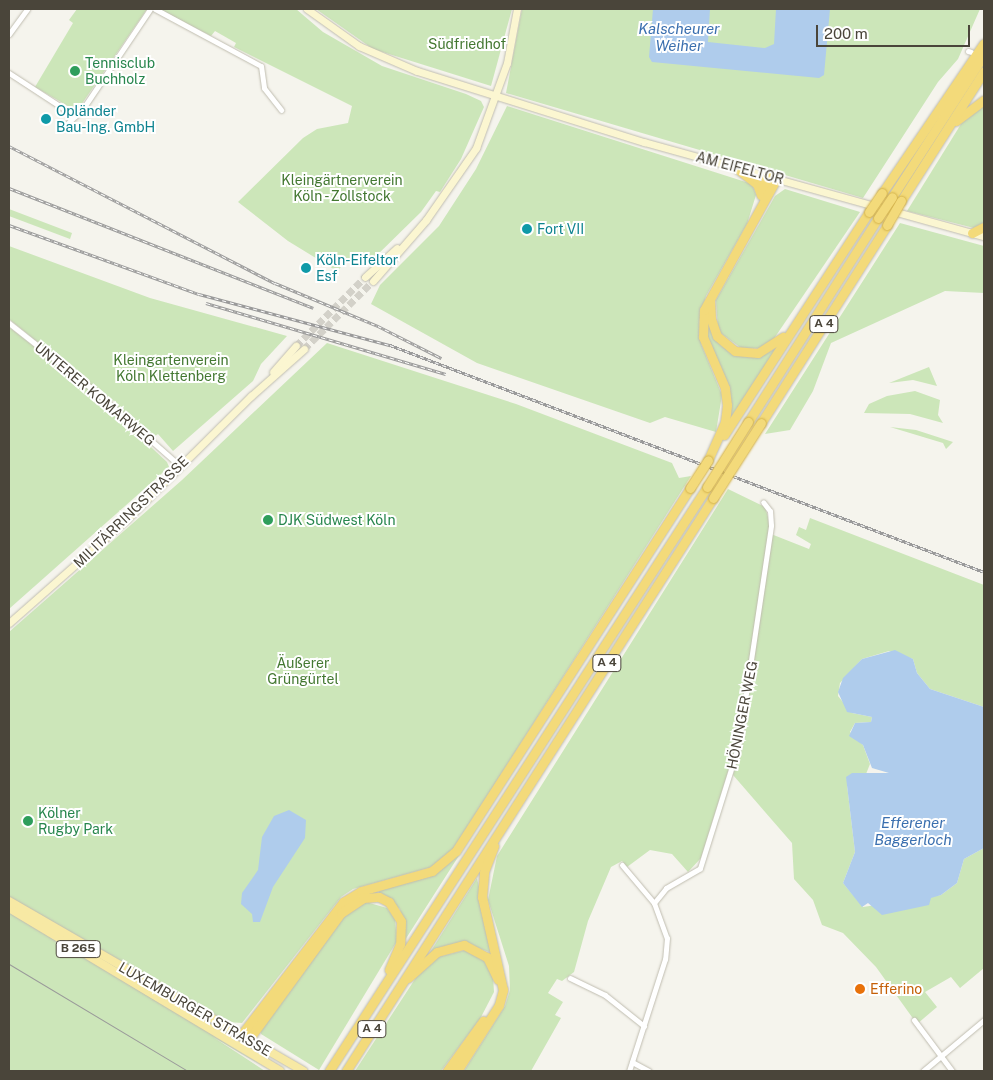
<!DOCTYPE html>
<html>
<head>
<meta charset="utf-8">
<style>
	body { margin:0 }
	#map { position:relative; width:993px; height:1080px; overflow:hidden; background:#f5f4ed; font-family:"Public Sans",sans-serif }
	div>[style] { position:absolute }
	.green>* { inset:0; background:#cce6b9 }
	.water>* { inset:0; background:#afccec }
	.secondary-tunnel>* { height:7px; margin-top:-3.5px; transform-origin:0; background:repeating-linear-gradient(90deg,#d3d1c9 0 7px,transparent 0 10.5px) }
	.roads { filter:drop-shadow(0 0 1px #c0bdb0) drop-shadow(0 0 1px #c0bdb0) }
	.street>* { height:5px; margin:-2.5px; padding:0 2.5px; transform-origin:2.5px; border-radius:2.5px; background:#fff }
	.secondary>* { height:7px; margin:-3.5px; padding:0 3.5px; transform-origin:3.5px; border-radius:3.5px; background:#fbf6d1 }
	.primary>* { height:8px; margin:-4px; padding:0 4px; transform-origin:4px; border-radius:4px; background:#f7e9a4 }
	.highway>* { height:9px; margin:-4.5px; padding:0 4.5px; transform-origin:4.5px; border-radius:4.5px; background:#f3da7a }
	.tram>* { height:1px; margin:-0.5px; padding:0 0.5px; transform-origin:0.5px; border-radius:0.5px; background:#9a9a9a }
	.rail>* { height:3px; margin-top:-1.5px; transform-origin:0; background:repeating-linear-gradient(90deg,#fff 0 4px,#9a9a9a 0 8px); box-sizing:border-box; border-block:1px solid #9a9a9a }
	.bridges { filter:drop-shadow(0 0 1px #d3b149) drop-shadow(0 0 1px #d3b149) }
	.highway-bridge>* { height:9px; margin:-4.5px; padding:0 4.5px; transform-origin:4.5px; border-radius:4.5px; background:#f3da7a }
	.dots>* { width:14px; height:14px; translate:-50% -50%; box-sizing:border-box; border:2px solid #fff; border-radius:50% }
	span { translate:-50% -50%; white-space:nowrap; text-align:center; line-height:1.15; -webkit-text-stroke:4px #fff; paint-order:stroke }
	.shield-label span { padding:1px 4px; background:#fff; border:1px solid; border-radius:4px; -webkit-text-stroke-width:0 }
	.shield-label { font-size:12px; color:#4a453a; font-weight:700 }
	.park-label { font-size:14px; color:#437831 }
	.leisure-label { font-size:14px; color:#27864d }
	.left { translate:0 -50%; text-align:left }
	.culture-label { font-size:14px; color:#0d838f }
	.street-label { font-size:14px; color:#4a453a }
	.food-label { font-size:14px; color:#c56008 }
	.water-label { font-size:15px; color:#3a6faf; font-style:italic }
	.frame { position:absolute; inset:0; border:10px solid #4a453a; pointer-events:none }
	.scale { position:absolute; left:816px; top:25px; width:154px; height:22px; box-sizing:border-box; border:2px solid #4a453a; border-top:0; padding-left:6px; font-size:15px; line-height:18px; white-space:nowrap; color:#4a453a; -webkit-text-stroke:4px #fff; paint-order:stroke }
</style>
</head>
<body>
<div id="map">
	<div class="green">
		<i style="clip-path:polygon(77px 9px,147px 9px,79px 108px,73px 109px,35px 87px,73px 23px,69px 20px)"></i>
		<i style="clip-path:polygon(159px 9px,296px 9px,323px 32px,382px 66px,466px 94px,481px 101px,484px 107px,461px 159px,440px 192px,436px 191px,421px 212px,369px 263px,356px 252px,337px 271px,288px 241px,238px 202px,303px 138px,317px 129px,348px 123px,352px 106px,234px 47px,236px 43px,215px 31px,211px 36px)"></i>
		<i style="clip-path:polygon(316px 9px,512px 9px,491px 86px,373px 49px)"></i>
		<i style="clip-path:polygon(522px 9px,980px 9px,958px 59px,938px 82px,863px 198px,506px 93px)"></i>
		<i style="clip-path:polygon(984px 103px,984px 224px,974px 228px,907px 211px,966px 116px)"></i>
		<i style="clip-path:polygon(507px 106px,752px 184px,756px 195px,747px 224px,706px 296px,699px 321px,701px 344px,722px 395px,716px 432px,665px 417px,650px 423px,477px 363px,371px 304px,380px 285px,439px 226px,476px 169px)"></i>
		<i style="clip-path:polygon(785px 189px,860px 212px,771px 343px,760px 348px,741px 348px,718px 331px,716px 300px,775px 196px)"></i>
		<i style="clip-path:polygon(9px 209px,72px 233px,70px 239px,9px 216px)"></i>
		<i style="clip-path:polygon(900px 223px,984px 246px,984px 293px,945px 291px,831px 343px,813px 391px,790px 430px,765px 434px)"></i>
		<i style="clip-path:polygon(9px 246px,150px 298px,287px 336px,261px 364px,253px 381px,173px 451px,158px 434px,152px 438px,116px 406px,116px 401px,109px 400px,9px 319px)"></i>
		<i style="clip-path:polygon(708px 313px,718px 342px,729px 351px,763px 355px,777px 348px,730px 419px,729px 386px,707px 337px)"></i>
		<i style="clip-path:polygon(9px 327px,93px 393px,167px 462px,169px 467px,9px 609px)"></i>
		<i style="clip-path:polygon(327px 343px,516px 404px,672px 463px,679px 478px,691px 476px,452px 851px,432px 867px,353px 889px,341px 897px,242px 1023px,228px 1022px,238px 1026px,231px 1025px,229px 1036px,218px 1029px,214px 1036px,271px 1071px,213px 1037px,265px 1071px,9px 1071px,9px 632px,182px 480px)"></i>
		<i style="clip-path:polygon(929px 367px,937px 386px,913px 380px,889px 383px)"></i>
		<i style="clip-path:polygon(915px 391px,940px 400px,938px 415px,943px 423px,910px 414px,864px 413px,869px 404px,887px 396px)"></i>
		<i style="clip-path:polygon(890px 427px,916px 430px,953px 442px,946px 449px,943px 443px)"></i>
		<i style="clip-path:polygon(728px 489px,765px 507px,770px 524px,736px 746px,701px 858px,688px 872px,672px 854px,650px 850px,627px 867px,622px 861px,611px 867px,588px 921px,574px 972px,562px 981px,557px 979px,548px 993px,563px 1002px,555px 1015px,561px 1018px,531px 1071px,464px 1071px,505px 1006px,510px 990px,509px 966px,488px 900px,497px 856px)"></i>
		<i style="clip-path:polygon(810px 518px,984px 585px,984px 707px,930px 689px,917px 673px,913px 659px,889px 651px,862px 659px,840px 683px,838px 696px,852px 713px,872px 717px,871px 722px,855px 723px,850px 732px,863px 745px,870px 764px,866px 774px,857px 773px,847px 785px,855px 852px,843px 883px,863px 907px,941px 895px,957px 883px,964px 859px,984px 848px,984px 968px,960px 988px,951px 977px,925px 992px,937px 1007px,917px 1024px,876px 967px,843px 933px,822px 925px,813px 900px,794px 879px,792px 843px,733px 775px,743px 735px,771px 534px,809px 549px,811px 544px,796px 535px,799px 527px,806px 530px)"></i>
		<i style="clip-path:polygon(458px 853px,460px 854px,405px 940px,400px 909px,379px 893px,379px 888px,437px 872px)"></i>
		<i style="clip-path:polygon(477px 878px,493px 949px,489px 952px,464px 942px,429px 954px)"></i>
		<i style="clip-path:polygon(366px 902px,387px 908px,395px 919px,397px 941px,319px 1070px,261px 1034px,260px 1029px,346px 913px)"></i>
		<i style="clip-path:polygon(466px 950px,486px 961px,493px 976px,494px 992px,480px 1019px,441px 1071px,355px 1071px,419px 973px,438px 957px)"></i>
	</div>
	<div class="water">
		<i style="clip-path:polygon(653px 9px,710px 9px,708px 42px,765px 48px,774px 44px,776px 9px,830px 9px,824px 75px,819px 78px,652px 62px,649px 57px)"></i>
		<i style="clip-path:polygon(895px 650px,913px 659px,917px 673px,930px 689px,984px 707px,984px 848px,964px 859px,957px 883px,941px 895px,931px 898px,929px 905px,882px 915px,868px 903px,862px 907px,843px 883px,855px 852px,846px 777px,852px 773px,889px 773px,872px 768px,863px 745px,849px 736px,855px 723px,871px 722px,872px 717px,847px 712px,838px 692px,843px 678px,862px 659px)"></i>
		<i style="clip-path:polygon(289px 810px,306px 820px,305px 838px,273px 887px,260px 922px,253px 922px,252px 914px,241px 904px,242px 893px,258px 870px,262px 837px,274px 816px)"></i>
	</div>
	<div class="secondary-tunnel">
		<i style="left:296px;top:346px;width:98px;rotate:-45deg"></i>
		<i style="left:304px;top:349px;width:97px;rotate:-44.6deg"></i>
	</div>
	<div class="roads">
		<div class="street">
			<i style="left:155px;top:9px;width:120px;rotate:28.3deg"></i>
			<i style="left:261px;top:66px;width:22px;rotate:82deg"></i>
			<i style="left:264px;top:88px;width:28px;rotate:52deg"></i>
			<i style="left:9px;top:34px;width:31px;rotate:-54deg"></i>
			<i style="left:968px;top:51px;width:3px;rotate:18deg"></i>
			<i style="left:9px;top:73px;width:79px;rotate:33.1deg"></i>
			<i style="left:63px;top:128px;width:30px;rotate:-45deg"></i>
			<i style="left:84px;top:107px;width:118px;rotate:-56deg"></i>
			<i style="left:9px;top:323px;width:111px;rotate:38.4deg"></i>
			<i style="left:96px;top:392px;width:112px;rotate:41.4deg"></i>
			<i style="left:622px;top:865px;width:50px;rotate:49.9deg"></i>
			<i style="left:654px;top:903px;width:37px;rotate:70deg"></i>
			<i style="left:667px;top:938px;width:21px;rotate:95deg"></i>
			<i style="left:665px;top:959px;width:118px;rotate:107.8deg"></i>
			<i style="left:654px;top:903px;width:19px;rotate:-51deg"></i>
			<i style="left:666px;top:888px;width:39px;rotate:-30deg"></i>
			<i style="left:700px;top:868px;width:127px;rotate:-72.6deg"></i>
			<i style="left:738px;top:747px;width:224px;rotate:-81.5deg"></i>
			<i style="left:771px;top:525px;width:14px;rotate:-94deg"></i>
			<i style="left:770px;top:511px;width:11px;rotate:-128deg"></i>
			<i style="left:570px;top:978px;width:39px;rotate:26deg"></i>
			<i style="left:605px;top:995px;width:50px;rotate:38.5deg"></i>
			<i style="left:914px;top:1020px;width:64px;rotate:53.3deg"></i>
			<i style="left:632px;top:1062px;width:19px;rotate:28deg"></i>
			<i style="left:923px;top:1071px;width:80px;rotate:-39.9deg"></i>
		</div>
		<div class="secondary">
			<i style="left:307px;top:9px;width:64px;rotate:35.4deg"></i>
			<i style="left:359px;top:46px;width:63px;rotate:23.3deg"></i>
			<i style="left:417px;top:71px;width:238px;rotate:17.4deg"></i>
			<i style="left:644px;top:142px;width:353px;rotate:15.5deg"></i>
			<i style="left:365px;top:277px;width:43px;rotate:-42.2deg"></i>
			<i style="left:373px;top:281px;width:81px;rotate:-49deg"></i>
			<i style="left:426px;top:220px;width:88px;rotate:-55.2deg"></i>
			<i style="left:476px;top:148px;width:90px;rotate:-70deg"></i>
			<i style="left:507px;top:63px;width:55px;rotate:-79.5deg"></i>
			<i style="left:273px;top:372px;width:35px;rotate:-49deg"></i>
			<i style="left:9px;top:623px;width:157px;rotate:-41.4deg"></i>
			<i style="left:127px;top:519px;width:175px;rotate:-44.8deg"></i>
			<i style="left:251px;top:396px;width:71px;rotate:-41.6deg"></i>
		</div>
		<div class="primary">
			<i style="left:9px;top:901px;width:340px;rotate:30deg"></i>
			<i style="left:9px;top:908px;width:316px;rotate:31deg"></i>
		</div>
		<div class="highway">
			<i style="left:956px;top:121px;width:35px;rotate:-37deg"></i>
			<i style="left:735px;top:167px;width:28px;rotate:38deg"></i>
			<i style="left:757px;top:184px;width:12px;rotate:70deg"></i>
			<i style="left:882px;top:193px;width:181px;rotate:-55.8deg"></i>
			<i style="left:761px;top:194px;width:20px;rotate:-72deg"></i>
			<i style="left:892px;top:197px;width:169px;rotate:-57.1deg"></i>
			<i style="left:901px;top:201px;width:154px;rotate:-57.4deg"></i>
			<i style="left:972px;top:233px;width:13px;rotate:-27deg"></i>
			<i style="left:710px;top:300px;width:19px;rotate:87deg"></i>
			<i style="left:711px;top:319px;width:18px;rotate:71deg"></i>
			<i style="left:717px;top:336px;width:23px;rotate:40deg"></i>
			<i style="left:735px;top:351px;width:23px;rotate:5deg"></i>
			<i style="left:758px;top:353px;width:30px;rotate:-33deg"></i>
			<i style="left:748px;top:422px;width:242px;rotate:-57.5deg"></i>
			<i style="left:761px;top:423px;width:235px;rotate:-57.5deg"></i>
			<i style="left:724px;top:435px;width:266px;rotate:-57deg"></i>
			<i style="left:708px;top:460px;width:42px;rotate:-65.9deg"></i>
			<i style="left:725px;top:422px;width:17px;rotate:-83deg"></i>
			<i style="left:727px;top:405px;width:17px;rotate:-97deg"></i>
			<i style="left:725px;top:388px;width:56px;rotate:-113.3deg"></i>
			<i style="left:703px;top:337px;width:27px;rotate:-88deg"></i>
			<i style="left:704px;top:310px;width:151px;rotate:-61.1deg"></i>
			<i style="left:408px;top:978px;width:39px;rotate:-42deg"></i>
			<i style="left:437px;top:952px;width:28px;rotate:-15deg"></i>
			<i style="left:464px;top:945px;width:26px;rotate:28deg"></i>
			<i style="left:487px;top:957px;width:25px;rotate:64deg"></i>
			<i style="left:241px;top:1035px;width:168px;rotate:-52.5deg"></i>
			<i style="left:343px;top:902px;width:21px;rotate:-31deg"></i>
			<i style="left:361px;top:891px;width:74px;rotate:-15.7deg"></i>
			<i style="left:432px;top:871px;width:31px;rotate:-40deg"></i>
			<i style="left:456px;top:851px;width:432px;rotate:-57.2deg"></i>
			<i style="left:249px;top:1039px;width:156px;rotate:-53.9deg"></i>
			<i style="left:341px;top:913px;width:27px;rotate:-34deg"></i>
			<i style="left:363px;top:898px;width:16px;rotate:-4deg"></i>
			<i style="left:379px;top:897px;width:11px;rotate:27deg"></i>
			<i style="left:389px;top:902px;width:22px;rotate:58deg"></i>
			<i style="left:401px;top:921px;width:23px;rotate:92deg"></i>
			<i style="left:400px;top:944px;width:28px;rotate:113deg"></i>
			<i style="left:329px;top:1071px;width:696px;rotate:-57.09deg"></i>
			<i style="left:346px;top:1071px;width:680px;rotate:-57.36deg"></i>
			<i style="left:447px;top:1071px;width:62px;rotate:-54.2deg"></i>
			<i style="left:457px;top:1071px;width:78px;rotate:-57.5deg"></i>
			<i style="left:499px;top:1005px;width:16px;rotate:-75deg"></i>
			<i style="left:503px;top:990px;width:95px;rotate:-102.7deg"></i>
			<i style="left:482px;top:897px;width:25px;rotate:-85deg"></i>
			<i style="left:484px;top:872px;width:28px;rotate:-69deg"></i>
		</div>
	</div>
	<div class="tram">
		<i style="left:9px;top:964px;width:209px;rotate:30.9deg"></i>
	</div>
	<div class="rail">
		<i style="left:9px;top:146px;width:299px;rotate:27.3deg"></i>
		<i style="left:275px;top:283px;width:112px;rotate:22.7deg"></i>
		<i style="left:378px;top:326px;width:71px;rotate:26.9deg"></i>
		<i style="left:9px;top:188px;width:327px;rotate:21.5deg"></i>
		<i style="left:9px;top:225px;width:202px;rotate:20deg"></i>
		<i style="left:199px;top:294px;width:198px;rotate:15deg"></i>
		<i style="left:390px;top:345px;width:636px;rotate:20.91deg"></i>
		<i style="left:206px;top:303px;width:250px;rotate:16.5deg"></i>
	</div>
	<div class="bridges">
		<div class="highway-bridge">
			<i style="left:869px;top:212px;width:23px;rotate:-56deg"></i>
			<i style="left:878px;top:218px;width:25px;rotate:-56deg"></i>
			<i style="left:887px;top:225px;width:28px;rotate:-60deg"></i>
			<i style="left:707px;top:487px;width:77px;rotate:-57.8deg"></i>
			<i style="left:690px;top:488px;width:33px;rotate:-57deg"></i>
			<i style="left:713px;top:498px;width:89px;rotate:-57.4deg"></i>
		</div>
	</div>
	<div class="dots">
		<i style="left:75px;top:71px;background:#2e9e5b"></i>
		<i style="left:46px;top:119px;background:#0f9aa8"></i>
		<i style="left:527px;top:229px;background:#0f9aa8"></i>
		<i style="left:306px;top:268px;background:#0f9aa8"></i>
		<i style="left:268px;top:520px;background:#2e9e5b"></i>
		<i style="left:28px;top:821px;background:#2e9e5b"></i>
		<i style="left:860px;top:989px;background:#e8710a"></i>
	</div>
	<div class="shield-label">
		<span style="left:824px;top:324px">A 4</span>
		<span style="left:607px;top:663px">A 4</span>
		<span style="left:78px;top:949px">B 265</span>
		<span style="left:372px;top:1029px">A 4</span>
	</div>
	<div class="park-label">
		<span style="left:467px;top:44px">Südfriedhof</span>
		<span style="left:342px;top:188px">Kleingärtnerverein<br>Köln - Zollstock</span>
		<span style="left:171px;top:368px">Kleingartenverein<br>Köln Klettenberg</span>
		<span style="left:303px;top:671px">Äußerer<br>Grüngürtel</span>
	</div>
	<div class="leisure-label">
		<span class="left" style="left:85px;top:71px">Tennisclub<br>Buchholz</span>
		<span class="left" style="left:278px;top:520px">DJK Südwest Köln</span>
		<span class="left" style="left:38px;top:821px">Kölner<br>Rugby Park</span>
	</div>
	<div class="culture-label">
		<span class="left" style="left:56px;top:119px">Opländer<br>Bau-Ing. GmbH</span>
		<span class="left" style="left:537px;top:229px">Fort VII</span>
		<span class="left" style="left:316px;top:268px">Köln-Eifeltor<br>Esf</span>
	</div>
	<div class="street-label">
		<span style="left:740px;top:168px;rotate:15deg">AM EIFELTOR</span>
		<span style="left:95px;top:394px;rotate:40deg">UNTERER KOMARWEG</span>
		<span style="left:131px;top:512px;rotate:-44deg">MILITÄRRINGSTRASSE</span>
		<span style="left:742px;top:715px;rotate:-79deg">HÖNINGER WEG</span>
		<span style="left:195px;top:1009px;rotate:30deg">LUXEMBURGER STRASSE</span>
	</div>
	<div class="food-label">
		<span class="left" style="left:870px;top:989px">Efferino</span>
	</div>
	<div class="water-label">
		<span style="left:679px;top:37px">Kalscheurer<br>Weiher</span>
		<span style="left:913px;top:831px">Efferener<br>Baggerloch</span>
	</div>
	<div class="frame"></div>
	<div class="scale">200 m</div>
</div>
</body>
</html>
